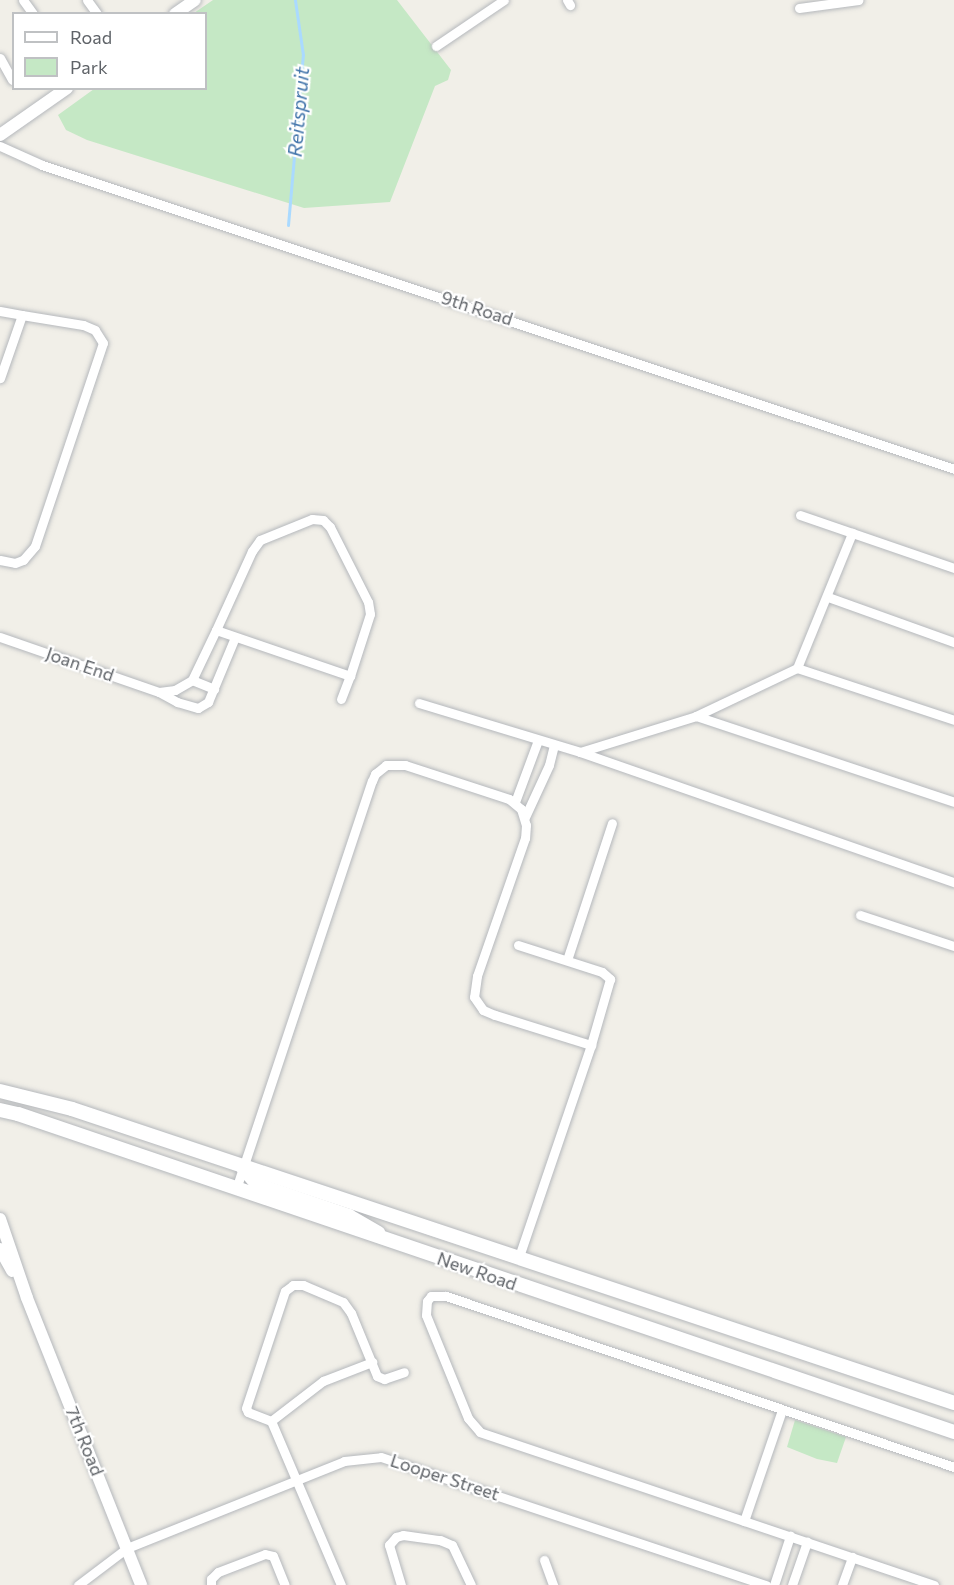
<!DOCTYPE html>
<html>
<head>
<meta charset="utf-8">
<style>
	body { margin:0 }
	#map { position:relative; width:954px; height:1585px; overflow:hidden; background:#f1efe8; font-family:Commissioner,sans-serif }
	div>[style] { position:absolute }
	.green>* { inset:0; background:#c5e8c5 }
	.stream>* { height:3px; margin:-1.5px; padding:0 1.5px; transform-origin:1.5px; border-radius:1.5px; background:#aadaff }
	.roads { filter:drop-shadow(0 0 2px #b5b8bc) drop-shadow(0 0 2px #b5b8bc) }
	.minor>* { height:9px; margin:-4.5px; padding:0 4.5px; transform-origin:4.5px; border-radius:4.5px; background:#fff }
	.tertiary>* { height:12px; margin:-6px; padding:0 6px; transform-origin:6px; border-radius:6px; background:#fff }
	.secondary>* { height:14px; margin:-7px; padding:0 7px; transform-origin:7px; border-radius:7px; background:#fff }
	span { translate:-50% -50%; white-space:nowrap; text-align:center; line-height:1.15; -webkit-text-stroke:4.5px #fff; paint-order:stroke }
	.street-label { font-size:18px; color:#5f6368 }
	.water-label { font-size:20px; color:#4174aa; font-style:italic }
	.legend { position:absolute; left:12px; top:12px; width:195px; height:78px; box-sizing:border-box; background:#fff; border:2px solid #bfc1c3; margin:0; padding:8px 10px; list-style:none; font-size:18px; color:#5f6368 }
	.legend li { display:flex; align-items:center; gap:12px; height:30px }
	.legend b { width:30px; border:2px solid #bfc1c3 }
</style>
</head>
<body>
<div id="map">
	<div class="green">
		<i style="clip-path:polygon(213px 0,397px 0,451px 70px,448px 80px,435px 86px,390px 202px,304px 208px,87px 140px,66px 130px,58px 115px,94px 89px,206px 88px,206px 14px,194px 13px)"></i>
		<i style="clip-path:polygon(795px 1420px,846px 1437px,837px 1463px,817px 1459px,787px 1447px)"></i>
	</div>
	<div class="stream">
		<i style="left:288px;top:225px;width:171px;rotate:-85deg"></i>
		<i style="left:303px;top:55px;width:56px;rotate:-98.3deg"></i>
	</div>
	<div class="roads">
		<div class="minor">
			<i style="left:23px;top:0;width:17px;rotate:54deg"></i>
			<i style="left:87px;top:0;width:17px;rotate:54deg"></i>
			<i style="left:567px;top:0;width:6px;rotate:59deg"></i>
			<i style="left:799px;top:8px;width:60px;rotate:-7.7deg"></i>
			<i style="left:436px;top:46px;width:82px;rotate:-34.1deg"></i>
			<i style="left:0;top:58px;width:25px;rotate:61deg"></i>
			<i style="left:0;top:146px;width:46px;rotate:24.3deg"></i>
			<i style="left:42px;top:165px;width:961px;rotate:18.43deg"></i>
			<i style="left:0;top:311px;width:22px;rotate:10deg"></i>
			<i style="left:22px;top:315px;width:67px;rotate:109.2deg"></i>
			<i style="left:800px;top:515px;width:163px;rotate:19deg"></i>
			<i style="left:0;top:560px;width:15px;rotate:11deg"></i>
			<i style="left:15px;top:563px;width:9px;rotate:-21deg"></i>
			<i style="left:23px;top:560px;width:18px;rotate:-49deg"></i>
			<i style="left:35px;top:546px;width:214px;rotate:-71.5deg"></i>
			<i style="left:103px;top:343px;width:15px;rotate:-122deg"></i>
			<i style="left:95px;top:330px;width:13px;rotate:-157deg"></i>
			<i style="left:83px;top:325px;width:62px;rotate:-170.7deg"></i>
			<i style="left:828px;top:597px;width:134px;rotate:19.7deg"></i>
			<i style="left:0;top:637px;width:168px;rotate:19.1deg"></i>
			<i style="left:159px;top:692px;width:21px;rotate:29deg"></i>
			<i style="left:177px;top:702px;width:22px;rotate:16deg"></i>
			<i style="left:198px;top:708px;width:12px;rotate:-31deg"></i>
			<i style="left:208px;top:702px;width:70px;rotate:-67.4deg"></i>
			<i style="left:797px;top:668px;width:165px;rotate:18.3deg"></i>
			<i style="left:192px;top:680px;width:24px;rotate:22deg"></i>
			<i style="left:159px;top:692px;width:16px;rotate:-7deg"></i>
			<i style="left:175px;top:690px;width:20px;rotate:-30deg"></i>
			<i style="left:192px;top:680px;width:55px;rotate:-64.4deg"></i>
			<i style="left:341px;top:699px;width:25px;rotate:-69deg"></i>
			<i style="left:350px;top:676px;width:65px;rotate:-72.1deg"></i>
			<i style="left:370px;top:614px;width:12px;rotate:-99deg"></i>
			<i style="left:368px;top:602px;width:84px;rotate:-116.9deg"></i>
			<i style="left:330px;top:527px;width:10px;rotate:-135deg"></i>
			<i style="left:323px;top:520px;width:11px;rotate:-175deg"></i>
			<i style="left:312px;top:519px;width:56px;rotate:158deg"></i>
			<i style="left:260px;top:540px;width:14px;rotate:126deg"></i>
			<i style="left:252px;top:551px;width:87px;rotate:114.5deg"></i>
			<i style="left:216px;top:630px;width:142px;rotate:18.9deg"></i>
			<i style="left:419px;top:703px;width:168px;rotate:16.9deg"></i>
			<i style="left:580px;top:752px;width:396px;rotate:19.2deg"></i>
			<i style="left:696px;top:716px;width:272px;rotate:18.4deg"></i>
			<i style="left:580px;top:752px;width:121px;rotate:-17.2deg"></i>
			<i style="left:696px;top:716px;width:112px;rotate:-25.4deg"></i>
			<i style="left:797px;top:668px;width:146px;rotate:-67.8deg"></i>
			<i style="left:515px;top:802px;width:66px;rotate:-69.6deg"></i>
			<i style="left:525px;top:817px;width:57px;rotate:-65.2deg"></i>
			<i style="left:549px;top:765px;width:21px;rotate:-76deg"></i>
			<i style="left:860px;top:915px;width:99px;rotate:18.3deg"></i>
			<i style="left:518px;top:945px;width:88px;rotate:17.8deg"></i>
			<i style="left:602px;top:972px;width:11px;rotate:41deg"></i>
			<i style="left:610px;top:979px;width:69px;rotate:106.1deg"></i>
			<i style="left:591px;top:1045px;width:226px;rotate:108.8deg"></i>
			<i style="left:567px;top:960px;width:144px;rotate:-71.8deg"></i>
			<i style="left:236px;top:1189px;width:430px;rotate:-71.6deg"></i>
			<i style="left:372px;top:781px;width:8px;rotate:-67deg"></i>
			<i style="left:375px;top:774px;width:14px;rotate:-39deg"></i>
			<i style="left:386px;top:765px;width:19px"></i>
			<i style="left:405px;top:765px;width:109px;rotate:18.1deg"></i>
			<i style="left:509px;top:799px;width:16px;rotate:40deg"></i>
			<i style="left:521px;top:809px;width:17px;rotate:73deg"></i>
			<i style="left:526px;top:825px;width:13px;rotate:94deg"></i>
			<i style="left:525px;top:838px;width:146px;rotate:109.2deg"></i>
			<i style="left:477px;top:976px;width:21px;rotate:98deg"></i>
			<i style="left:474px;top:997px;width:16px;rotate:55deg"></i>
			<i style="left:483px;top:1010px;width:13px;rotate:23deg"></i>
			<i style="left:495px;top:1015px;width:101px;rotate:17.4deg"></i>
			<i style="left:271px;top:1421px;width:66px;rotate:-37.6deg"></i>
			<i style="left:323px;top:1381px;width:53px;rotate:-21.2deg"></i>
			<i style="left:744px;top:1521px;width:117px;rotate:-71.1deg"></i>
			<i style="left:544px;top:1560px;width:27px;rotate:70deg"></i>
			<i style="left:78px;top:1585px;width:61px;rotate:-37.1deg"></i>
			<i style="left:127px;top:1548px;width:234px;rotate:-21.8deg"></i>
			<i style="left:344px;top:1461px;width:37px;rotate:-6deg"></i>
			<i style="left:381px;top:1457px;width:406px;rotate:18.4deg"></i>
			<i style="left:211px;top:1585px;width:6px;rotate:-90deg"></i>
			<i style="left:211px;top:1579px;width:10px;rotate:-45deg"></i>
			<i style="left:218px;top:1572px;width:50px;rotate:-21deg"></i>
			<i style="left:265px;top:1554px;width:8px;rotate:14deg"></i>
			<i style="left:273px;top:1556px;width:31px;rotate:68deg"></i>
			<i style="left:341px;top:1585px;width:178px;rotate:-113.1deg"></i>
			<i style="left:271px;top:1421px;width:25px;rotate:-159deg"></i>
			<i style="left:248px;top:1412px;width:4px;rotate:-117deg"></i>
			<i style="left:246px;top:1408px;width:123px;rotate:-71.6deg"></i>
			<i style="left:285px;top:1291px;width:10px;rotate:-37deg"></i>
			<i style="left:293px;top:1285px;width:10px"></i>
			<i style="left:303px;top:1285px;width:43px;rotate:23deg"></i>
			<i style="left:343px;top:1302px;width:14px;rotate:54deg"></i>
			<i style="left:351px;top:1313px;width:68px;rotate:67.6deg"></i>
			<i style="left:377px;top:1376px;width:8px;rotate:23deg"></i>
			<i style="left:384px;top:1379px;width:21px;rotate:-19deg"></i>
			<i style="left:401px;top:1585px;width:42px;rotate:-106.7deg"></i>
			<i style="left:389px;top:1545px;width:11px;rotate:-49deg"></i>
			<i style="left:396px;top:1537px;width:7px;rotate:-16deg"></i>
			<i style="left:403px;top:1535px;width:37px;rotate:8deg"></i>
			<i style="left:440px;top:1540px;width:13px;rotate:23deg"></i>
			<i style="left:452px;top:1545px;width:44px;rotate:64.6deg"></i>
			<i style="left:774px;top:1585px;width:52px;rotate:-71.9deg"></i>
			<i style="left:792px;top:1585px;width:46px;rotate:-70.8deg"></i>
			<i style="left:842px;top:1585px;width:30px;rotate:-70deg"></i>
			<i style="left:934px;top:1585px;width:479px;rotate:-161.4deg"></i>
			<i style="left:480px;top:1432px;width:18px;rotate:-131deg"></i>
			<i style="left:468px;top:1418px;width:111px;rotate:-112.2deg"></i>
			<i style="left:426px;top:1315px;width:14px;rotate:-86deg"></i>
			<i style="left:427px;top:1301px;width:6px;rotate:-51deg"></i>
			<i style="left:431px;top:1296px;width:15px"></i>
			<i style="left:446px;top:1296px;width:536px;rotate:18.6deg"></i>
		</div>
		<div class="tertiary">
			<i style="left:175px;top:14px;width:24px;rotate:-35deg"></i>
			<i style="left:0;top:135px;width:82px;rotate:-35deg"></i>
			<i style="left:0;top:1219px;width:83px;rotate:71.1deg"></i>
			<i style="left:27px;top:1298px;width:309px;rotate:68.3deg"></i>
			<i style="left:0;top:1249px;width:25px;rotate:61deg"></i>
		</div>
		<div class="secondary">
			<i style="left:0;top:1091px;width:74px;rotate:14deg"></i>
			<i style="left:72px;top:1109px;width:930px;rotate:18.43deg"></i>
			<i style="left:0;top:1110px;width:18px;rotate:13deg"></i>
			<i style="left:18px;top:1114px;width:989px;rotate:18.76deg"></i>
			<i style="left:243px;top:1168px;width:23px;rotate:49deg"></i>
			<i style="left:258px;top:1185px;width:96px;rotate:18.8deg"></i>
			<i style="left:349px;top:1216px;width:34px;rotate:30deg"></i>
		</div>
	</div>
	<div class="street-label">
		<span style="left:477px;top:308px;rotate:18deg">9th Road</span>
		<span style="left:80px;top:664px;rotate:19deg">Joan End</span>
		<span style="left:477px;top:1271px;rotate:19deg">New Road</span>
		<span style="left:85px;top:1441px;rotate:68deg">7th Road</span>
		<span style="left:445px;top:1477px;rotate:18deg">Looper Street</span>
	</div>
	<div class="water-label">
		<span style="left:298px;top:112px;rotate:-85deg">Reitspruit</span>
	</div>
	<ul class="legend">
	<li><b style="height:8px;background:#fff"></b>Road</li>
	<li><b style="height:16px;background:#c5e8c5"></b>Park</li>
	</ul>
</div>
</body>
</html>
